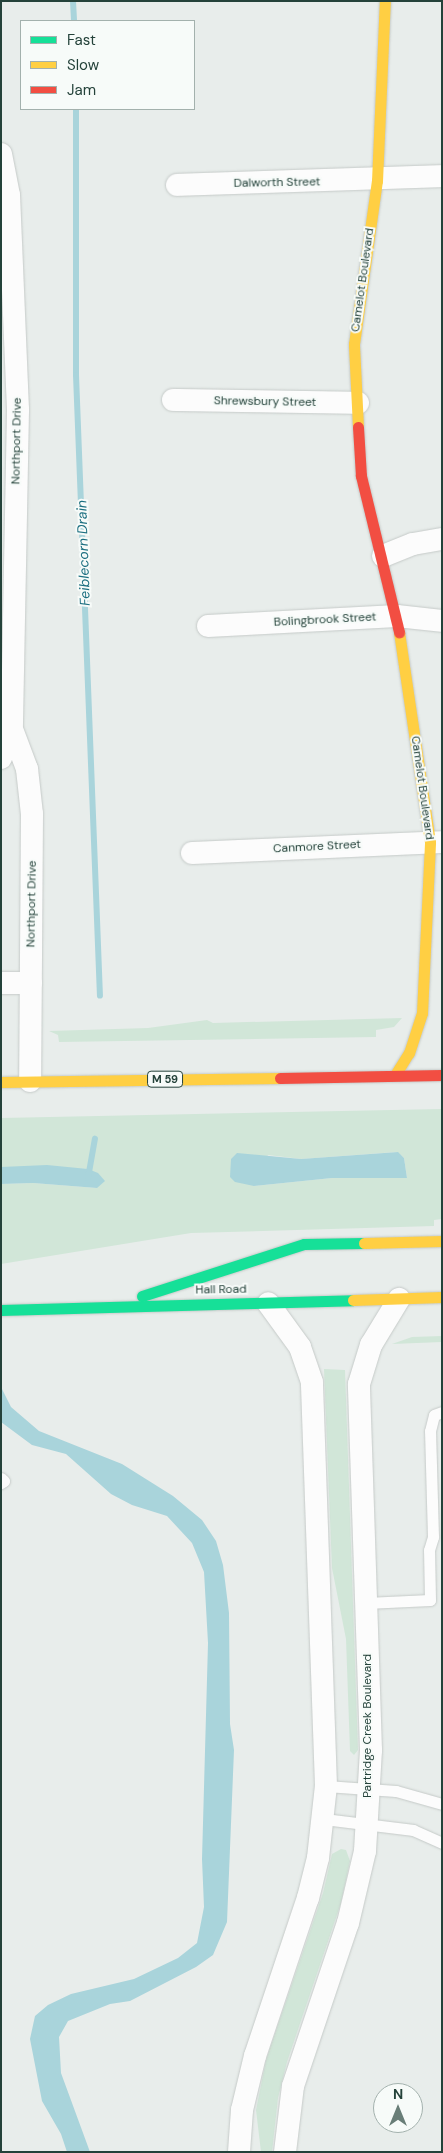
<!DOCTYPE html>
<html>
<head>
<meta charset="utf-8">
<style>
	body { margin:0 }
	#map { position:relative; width:443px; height:2153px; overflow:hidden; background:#e8edeb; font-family:"DM Sans",sans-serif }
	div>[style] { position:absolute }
	.green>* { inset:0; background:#d1e6d8 }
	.water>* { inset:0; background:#a9d4db }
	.stream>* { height:6px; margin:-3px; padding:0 3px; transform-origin:3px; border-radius:3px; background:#a9d4db }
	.roads { filter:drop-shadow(0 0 1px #c5cac8) drop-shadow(0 0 1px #c5cac8) }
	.lane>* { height:11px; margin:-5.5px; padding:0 5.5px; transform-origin:5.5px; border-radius:5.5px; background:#fcfcfc }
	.street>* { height:22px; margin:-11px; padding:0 11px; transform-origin:11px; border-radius:11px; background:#fcfcfc }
	.fast>* { height:11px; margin:-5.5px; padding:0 5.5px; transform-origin:5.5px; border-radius:5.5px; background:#16e098 }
	.slow>* { height:11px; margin:-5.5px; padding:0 5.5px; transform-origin:5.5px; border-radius:5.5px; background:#ffcf43 }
	.jam>* { height:11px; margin:-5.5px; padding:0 5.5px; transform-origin:5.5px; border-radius:5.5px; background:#f24e42 }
	span { translate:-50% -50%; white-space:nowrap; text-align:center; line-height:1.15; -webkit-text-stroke:4px #f7fbf9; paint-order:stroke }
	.shield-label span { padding:1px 4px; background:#f7fbf9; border:1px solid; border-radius:4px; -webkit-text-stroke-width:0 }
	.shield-label { font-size:11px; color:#24423a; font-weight:700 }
	.street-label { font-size:12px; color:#24423a }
	.water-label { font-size:14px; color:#1c6f80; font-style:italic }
	.frame { position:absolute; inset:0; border:2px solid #24423a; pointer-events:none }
	.legend { position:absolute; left:20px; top:20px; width:175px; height:90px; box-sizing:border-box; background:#f7fbf9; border:1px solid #a3b1ad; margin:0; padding:6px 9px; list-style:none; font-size:15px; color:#24423a }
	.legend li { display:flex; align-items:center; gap:10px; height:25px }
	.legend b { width:25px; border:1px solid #a3b1ad }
	.north { position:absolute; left:373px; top:2083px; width:50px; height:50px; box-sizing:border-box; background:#f7fbf9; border:1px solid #a3b1ad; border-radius:50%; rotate:0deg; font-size:14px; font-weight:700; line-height:20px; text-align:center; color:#24423a }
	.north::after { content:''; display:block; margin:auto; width:18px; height:22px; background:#697e78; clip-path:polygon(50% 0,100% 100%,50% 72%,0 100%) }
</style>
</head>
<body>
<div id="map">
	<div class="green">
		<i style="clip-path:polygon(402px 1018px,394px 1027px,376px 1030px,376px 1037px,59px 1042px,58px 1035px,49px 1031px,148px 1028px,207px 1020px,213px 1023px)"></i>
		<i style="clip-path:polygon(evenodd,442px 1109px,442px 1219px,434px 1220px,434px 1226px,191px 1233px,1px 1264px,1px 1184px,33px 1183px,97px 1188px,88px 1169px,1px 1167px,1px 1118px,442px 1109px,397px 1152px,404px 1158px,407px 1178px,332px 1178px,254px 1186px,268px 1155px,301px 1159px,397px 1152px)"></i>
		<i style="clip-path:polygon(442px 1336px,442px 1342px,392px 1344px,412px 1337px)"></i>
		<i style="clip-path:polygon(324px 1369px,345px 1370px,358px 1750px,354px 1755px,350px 1751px,346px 1639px,332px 1568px)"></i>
		<i style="clip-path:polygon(341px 1849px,346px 1850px,350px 1861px,341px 1903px,287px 2062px,278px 2098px,272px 2152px,261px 2152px,256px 2110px,266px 2060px,323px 1893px,332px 1854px)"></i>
	</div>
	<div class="water">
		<i style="clip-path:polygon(398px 1152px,404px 1158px,407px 1178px,332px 1178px,254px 1186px,235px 1182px,230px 1177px,231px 1159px,237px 1153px,301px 1159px)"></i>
		<i style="clip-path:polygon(47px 1165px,88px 1169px,98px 1173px,105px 1181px,97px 1188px,33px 1183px,1px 1184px,1px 1167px)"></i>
		<i style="clip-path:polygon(1px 1387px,11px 1407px,39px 1431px,122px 1464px,173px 1496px,202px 1520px,216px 1541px,223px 1565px,229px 1613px,230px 1724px,234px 1750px,227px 1922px,213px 1955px,196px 1967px,130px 2001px,110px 2004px,68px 2021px,59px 2037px,61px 2073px,90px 2152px,67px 2152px,61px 2134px,42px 2101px,30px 2039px,35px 2016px,48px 2005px,71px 1994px,134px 1979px,178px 1958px,197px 1943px,204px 1907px,202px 1859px,208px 1643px,204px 1572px,192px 1543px,167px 1516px,132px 1505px,111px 1494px,66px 1454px,32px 1445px,1px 1422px)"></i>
	</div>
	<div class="stream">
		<i style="left:73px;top:1px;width:20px;rotate:87deg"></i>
		<i style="left:76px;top:109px;width:266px;rotate:90deg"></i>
		<i style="left:76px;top:375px;width:621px;rotate:87.79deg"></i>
		<i style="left:88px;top:1178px;width:40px;rotate:-80deg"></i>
	</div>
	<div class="roads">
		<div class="lane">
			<i style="left:1px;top:1478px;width:4px;rotate:45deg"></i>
			<i style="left:4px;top:1481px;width:4px;rotate:146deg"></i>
			<i style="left:366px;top:1603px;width:64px;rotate:-2.7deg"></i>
			<i style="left:430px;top:1600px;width:50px;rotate:-91.1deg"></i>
			<i style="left:429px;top:1550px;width:14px;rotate:-73deg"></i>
			<i style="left:433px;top:1537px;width:106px;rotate:-91.6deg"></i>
			<i style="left:430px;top:1431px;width:16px;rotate:-76deg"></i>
			<i style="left:434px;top:1415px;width:9px;rotate:-21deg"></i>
			<i style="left:326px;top:1786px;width:70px;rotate:4.1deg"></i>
			<i style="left:396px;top:1791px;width:48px;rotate:15.8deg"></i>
			<i style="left:324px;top:1819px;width:90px;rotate:7deg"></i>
			<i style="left:413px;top:1830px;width:32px;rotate:24deg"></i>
		</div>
		<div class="street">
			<i style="left:1px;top:154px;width:42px;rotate:79deg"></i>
			<i style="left:9px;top:195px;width:215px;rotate:87.6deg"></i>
			<i style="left:18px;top:410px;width:319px;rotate:91.1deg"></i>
			<i style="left:12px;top:729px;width:31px;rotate:111deg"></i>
			<i style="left:177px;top:185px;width:265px;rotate:-1.9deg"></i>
			<i style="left:173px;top:400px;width:185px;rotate:0.9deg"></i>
			<i style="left:383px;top:556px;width:32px;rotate:-22deg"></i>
			<i style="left:413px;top:544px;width:29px;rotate:-10deg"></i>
			<i style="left:208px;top:626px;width:189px;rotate:-3deg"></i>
			<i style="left:397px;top:616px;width:45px;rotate:6.3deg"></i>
			<i style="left:12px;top:729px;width:43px;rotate:69.4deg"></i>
			<i style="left:27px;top:769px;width:45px;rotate:83.7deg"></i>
			<i style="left:32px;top:814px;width:267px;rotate:90.4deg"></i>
			<i style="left:192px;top:853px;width:250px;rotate:-2.5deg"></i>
			<i style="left:1px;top:983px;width:30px"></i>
			<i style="left:239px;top:2152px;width:42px;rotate:-85.9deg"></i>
			<i style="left:242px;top:2110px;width:56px;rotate:-76.5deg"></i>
			<i style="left:255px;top:2056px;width:167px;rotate:-71.5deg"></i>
			<i style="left:308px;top:1898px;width:41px;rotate:-76deg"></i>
			<i style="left:318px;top:1858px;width:72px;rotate:-83.7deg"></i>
			<i style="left:326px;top:1786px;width:404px;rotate:-92deg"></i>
			<i style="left:312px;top:1382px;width:37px;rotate:-109deg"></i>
			<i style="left:300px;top:1347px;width:54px;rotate:-126deg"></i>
			<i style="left:285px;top:2152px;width:66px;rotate:-83.1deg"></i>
			<i style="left:293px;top:2086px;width:172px;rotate:-71.4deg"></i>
			<i style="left:348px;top:1923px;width:74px;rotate:-76.7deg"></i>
			<i style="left:365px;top:1851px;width:101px;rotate:-86.6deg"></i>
			<i style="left:371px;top:1750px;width:366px;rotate:-91.9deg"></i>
			<i style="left:359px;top:1384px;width:41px;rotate:-72.9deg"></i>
			<i style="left:371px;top:1345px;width:54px;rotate:-58.7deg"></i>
		</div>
		<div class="fast">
			<i style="left:142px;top:1296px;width:170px;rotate:-17.8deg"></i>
			<i style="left:304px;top:1244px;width:60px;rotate:-1deg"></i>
			<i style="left:1px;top:1310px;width:352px;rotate:-1.6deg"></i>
		</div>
		<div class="slow">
			<i style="left:358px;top:427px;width:83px;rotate:-92.8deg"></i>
			<i style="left:354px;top:344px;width:165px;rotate:-82deg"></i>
			<i style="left:377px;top:181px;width:180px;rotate:-87.5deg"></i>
			<i style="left:395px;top:1075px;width:26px;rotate:-58deg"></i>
			<i style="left:409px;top:1053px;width:42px;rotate:-72deg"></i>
			<i style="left:422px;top:1013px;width:171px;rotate:-87.3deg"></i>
			<i style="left:430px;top:842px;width:212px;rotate:-98.4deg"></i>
			<i style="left:1px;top:1082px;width:279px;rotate:-0.8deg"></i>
			<i style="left:364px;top:1243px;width:78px;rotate:-1.5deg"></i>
			<i style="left:353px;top:1300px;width:89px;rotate:-1.9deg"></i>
		</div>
		<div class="jam">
			<i style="left:358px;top:427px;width:49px;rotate:86.5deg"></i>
			<i style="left:361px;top:476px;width:161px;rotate:76.3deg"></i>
			<i style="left:280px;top:1078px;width:162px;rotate:-1.1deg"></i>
		</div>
	</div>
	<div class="shield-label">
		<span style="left:165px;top:1079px">M 59</span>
	</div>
	<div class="street-label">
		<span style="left:277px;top:183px;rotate:-1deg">Dalworth Street</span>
		<span style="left:363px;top:280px;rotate:-82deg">Camelot Boulevard</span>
		<span style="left:265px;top:402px;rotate:1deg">Shrewsbury Street</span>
		<span style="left:17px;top:441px;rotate:-89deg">Northport Drive</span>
		<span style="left:325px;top:620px;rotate:-3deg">Bolingbrook Street</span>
		<span style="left:422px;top:788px;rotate:82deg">Camelot Boulevard</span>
		<span style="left:317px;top:847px;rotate:-3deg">Canmore Street</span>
		<span style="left:32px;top:904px;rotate:-89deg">Northport Drive</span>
		<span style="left:221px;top:1290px;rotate:-1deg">Hall Road</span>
		<span style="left:368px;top:1726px;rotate:-90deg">Partridge Creek Boulevard</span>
	</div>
	<div class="water-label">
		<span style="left:83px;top:553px;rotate:-92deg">Feiblecorn Drain</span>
	</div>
	<div class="frame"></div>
	<ul class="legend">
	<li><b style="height:6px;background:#16e098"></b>Fast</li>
	<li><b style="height:6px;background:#ffcf43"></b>Slow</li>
	<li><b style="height:6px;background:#f24e42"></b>Jam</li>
	</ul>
	<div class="north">N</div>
</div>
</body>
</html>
